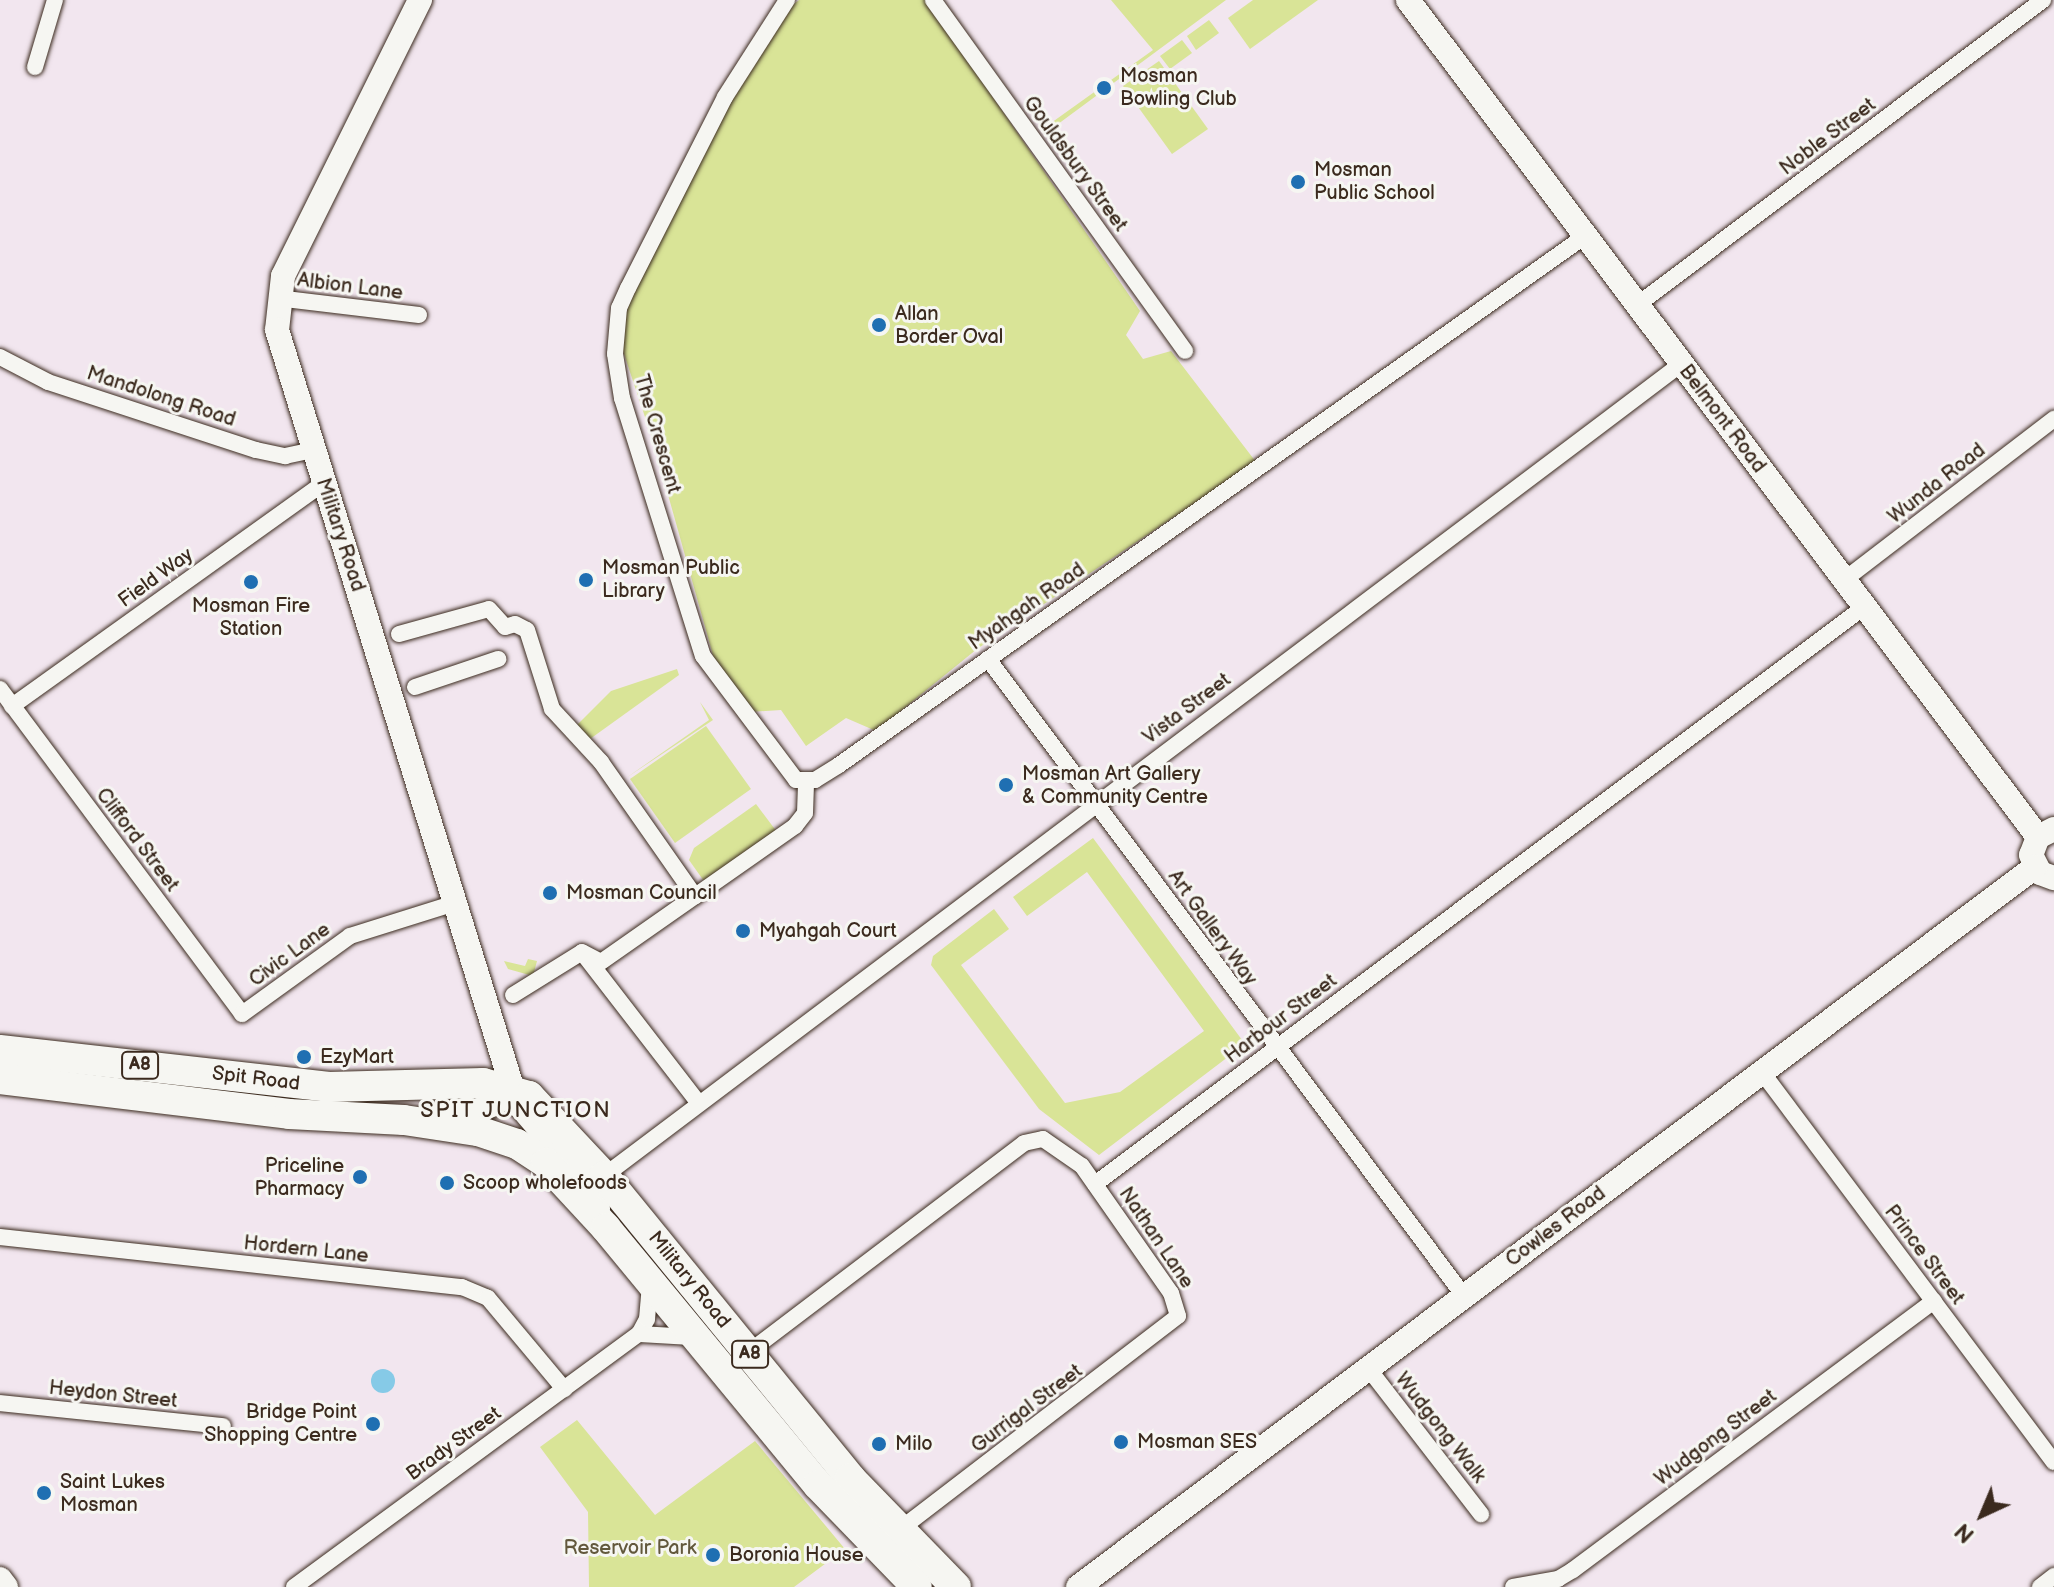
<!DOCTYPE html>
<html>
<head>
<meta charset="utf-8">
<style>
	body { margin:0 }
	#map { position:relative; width:2054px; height:1587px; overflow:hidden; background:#f2e6ef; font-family:"Balsamiq Sans",sans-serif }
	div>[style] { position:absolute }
	.green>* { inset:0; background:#d9e497 }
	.water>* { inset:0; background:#86cae7 }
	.round { border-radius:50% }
	.roads { filter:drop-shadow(0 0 2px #3b2a1e) drop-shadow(0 0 2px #3b2a1e) }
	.street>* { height:16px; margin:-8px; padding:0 8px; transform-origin:8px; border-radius:8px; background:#f6f6f2 }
	.secondary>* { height:24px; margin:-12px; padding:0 12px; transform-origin:12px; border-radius:12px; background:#f6f6f2 }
	.highway>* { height:30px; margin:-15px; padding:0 15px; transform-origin:15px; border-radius:15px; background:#f6f6f2 }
	.dots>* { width:22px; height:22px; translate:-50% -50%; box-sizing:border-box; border:4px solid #f6f6f2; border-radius:50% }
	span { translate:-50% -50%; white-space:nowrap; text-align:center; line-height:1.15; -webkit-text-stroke:6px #f6f6f2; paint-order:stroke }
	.shield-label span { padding:2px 6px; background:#f6f6f2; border:2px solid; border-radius:6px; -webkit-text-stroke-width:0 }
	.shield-label { font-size:18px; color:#3b2a1e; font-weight:700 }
	.poi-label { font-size:20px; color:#3b2a1e }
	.left { translate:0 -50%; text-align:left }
	.right { translate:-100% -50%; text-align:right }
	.street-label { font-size:20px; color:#3b2a1e }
	.park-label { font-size:20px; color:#62583c }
	.neighbourhood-label { font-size:22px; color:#3b2a1e; letter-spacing:2px }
	.north { position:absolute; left:1942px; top:1475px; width:80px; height:80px; -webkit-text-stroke:6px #f6f6f2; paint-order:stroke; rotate:224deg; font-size:22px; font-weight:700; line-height:32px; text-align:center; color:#3b2a1e }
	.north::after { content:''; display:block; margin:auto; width:28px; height:36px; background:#3b2a1e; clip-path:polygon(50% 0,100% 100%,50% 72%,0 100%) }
</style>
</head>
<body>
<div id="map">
	<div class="green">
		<i style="clip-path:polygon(799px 0,926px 0,1140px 311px,1126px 335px,1143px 359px,1171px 351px,1256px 462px,977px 649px,876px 731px,846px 718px,806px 746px,781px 710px,750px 712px,714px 659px,653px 441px,611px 315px,768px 24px)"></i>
		<i style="clip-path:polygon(1111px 0,1226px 0,1054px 127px,1051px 123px,1153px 50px)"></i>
		<i style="clip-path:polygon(1253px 0,1318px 0,1250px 49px,1228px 18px)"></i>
		<i style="clip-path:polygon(1209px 20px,1219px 33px,1196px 50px,1187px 36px)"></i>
		<i style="clip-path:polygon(1182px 40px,1192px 53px,1170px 69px,1160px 56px)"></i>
		<i style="clip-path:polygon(1159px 61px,1208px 129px,1172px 154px,1123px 86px)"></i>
		<i style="clip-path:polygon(677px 669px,679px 675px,590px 739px,577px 725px,611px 691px)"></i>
		<i style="clip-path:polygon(700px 702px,713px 720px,626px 778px,709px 720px)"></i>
		<i style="clip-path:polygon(706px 726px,751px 789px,675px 843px,630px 779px)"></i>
		<i style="clip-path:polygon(756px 804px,777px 832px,706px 884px,689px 860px,694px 848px)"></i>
		<i style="clip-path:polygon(1093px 838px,1245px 1044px,1099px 1155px,1039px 1109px,931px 965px,933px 956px,994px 909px,1009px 929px,961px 965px,1065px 1103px,1120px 1092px,1204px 1031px,1087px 872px,1027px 916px,1013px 897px)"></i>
		<i style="clip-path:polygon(528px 959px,537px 961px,533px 976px,508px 969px,504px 961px,525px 966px)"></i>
		<i style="clip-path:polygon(577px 1420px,655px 1515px,755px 1441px,845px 1549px,794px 1587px,589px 1587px,588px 1512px,540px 1447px)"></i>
	</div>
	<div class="water">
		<i class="round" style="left:371px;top:1369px;width:24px;height:24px"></i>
	</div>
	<div class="roads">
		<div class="street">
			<i style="left:787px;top:0;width:115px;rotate:122.6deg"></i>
			<i style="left:725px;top:97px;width:214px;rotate:116.9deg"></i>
			<i style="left:628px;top:288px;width:22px;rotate:114deg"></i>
			<i style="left:619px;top:308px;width:46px;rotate:95deg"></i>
			<i style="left:615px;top:354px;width:45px;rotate:81deg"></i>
			<i style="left:622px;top:398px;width:270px;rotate:72.6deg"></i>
			<i style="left:703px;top:656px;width:155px;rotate:53.1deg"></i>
			<i style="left:796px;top:780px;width:19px"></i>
			<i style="left:815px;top:780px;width:28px;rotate:-32deg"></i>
			<i style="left:839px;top:765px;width:915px;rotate:-35.34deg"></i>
			<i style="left:933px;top:0;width:432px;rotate:54.3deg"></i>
			<i style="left:35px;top:67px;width:70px;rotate:-73.4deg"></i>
			<i style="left:277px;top:298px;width:143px;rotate:6.8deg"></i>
			<i style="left:1637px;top:305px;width:508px;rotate:-36.92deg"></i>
			<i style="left:0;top:357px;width:54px;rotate:27.5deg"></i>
			<i style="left:48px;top:382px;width:219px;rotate:18.1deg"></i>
			<i style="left:256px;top:450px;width:30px;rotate:12deg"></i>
			<i style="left:285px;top:456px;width:30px;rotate:-12deg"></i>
			<i style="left:1844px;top:580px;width:265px;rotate:-37.5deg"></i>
			<i style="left:399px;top:634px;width:93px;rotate:-15.5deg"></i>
			<i style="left:489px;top:609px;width:24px;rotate:48deg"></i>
			<i style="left:505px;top:627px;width:10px;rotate:-17deg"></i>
			<i style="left:515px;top:624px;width:13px;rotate:27deg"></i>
			<i style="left:527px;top:630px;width:83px;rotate:72.4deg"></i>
			<i style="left:552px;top:709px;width:72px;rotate:47.2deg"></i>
			<i style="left:601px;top:762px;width:164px;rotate:55deg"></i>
			<i style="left:988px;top:659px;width:795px;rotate:53.23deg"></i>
			<i style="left:415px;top:687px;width:88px;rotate:-18.6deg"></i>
			<i style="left:0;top:689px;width:405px;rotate:53.3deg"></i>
			<i style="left:242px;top:1014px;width:133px;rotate:-35.8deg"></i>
			<i style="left:350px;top:936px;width:110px;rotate:-17.4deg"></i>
			<i style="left:12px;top:706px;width:383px;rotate:-35.6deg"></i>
			<i style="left:585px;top:956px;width:185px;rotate:52.3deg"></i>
			<i style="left:513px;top:995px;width:81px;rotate:-31.9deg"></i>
			<i style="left:582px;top:952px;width:21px;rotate:28deg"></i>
			<i style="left:601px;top:962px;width:237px;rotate:-35deg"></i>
			<i style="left:795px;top:826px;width:16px;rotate:-52deg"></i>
			<i style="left:805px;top:813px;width:33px;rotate:-88deg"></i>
			<i style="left:1762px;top:1072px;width:487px;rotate:53.2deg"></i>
			<i style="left:604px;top:1176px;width:1349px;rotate:-37.01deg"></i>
			<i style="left:1095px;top:1184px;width:961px;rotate:-36.88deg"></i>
			<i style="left:0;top:1237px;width:465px;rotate:6.2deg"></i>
			<i style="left:462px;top:1287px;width:28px;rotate:23deg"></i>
			<i style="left:488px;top:1298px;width:119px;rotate:50.1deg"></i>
			<i style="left:639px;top:1334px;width:53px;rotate:3.2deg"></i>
			<i style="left:745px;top:1355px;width:350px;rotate:-37.2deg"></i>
			<i style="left:1024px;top:1143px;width:19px;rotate:-12deg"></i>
			<i style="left:1043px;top:1139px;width:47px;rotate:34.7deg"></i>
			<i style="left:1082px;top:1166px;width:155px;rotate:55deg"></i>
			<i style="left:1171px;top:1293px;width:24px;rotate:73deg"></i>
			<i style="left:1178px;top:1316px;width:352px;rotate:142.5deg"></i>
			<i style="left:1368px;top:1368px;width:185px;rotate:52.3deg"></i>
			<i style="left:0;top:1403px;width:224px;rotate:5.9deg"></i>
			<i style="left:294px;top:1587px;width:428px;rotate:-36.3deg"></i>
			<i style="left:639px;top:1334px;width:17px;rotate:-62deg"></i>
			<i style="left:647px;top:1319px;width:34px;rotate:-85deg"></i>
			<i style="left:1513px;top:1587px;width:46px;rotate:-10.1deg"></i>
			<i style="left:1558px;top:1579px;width:17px;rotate:-31deg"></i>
			<i style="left:1573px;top:1570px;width:450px;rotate:-36.7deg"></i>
			<i style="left:2040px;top:1587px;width:18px;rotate:-38deg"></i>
		</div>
		<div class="secondary">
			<i style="left:420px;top:0;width:308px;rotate:116.4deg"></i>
			<i style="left:283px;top:276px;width:54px;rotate:96.3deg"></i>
			<i style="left:277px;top:330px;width:793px;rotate:72.75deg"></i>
			<i style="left:512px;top:1087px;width:21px;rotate:67deg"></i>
			<i style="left:520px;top:1106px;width:91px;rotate:49.5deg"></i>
			<i style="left:579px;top:1175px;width:38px;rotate:60deg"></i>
			<i style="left:1408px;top:0;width:1048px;rotate:53.03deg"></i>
			<i style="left:2054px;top:829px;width:18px;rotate:153deg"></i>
			<i style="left:2038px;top:837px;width:19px;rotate:111deg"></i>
			<i style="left:2031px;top:855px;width:20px;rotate:63deg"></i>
			<i style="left:2040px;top:873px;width:15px;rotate:20deg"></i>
			<i style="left:427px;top:1117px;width:52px;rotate:-7.7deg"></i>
			<i style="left:479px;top:1110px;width:17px;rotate:-21deg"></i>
			<i style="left:495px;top:1104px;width:24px;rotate:-45deg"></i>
			<i style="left:0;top:1579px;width:10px;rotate:53deg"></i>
			<i style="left:1078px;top:1587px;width:1198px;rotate:-36.96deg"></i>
		</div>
		<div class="highway">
			<i style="left:0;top:1050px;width:331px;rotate:6.4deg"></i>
			<i style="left:329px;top:1087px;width:154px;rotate:-1.5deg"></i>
			<i style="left:483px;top:1083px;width:48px;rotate:15.8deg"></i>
			<i style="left:529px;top:1096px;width:110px;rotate:46.8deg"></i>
			<i style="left:604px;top:1176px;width:390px;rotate:50.8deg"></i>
			<i style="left:850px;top:1478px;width:152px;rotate:45.8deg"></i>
			<i style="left:0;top:1079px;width:291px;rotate:6.9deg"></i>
			<i style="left:289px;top:1114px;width:115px;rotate:3deg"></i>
			<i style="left:404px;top:1120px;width:75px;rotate:8.5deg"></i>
			<i style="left:478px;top:1131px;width:41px;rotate:18.4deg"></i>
			<i style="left:517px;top:1144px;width:35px;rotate:33deg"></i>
			<i style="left:546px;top:1163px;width:88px;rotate:47.3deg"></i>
			<i style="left:606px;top:1228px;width:333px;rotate:50.5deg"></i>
			<i style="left:818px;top:1485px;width:142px;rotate:45.9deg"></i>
		</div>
	</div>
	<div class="dots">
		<i style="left:1104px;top:88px;background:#1f6fb2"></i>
		<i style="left:1298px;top:182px;background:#1f6fb2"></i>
		<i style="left:879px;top:325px;background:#1f6fb2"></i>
		<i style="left:586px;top:580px;background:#1f6fb2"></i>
		<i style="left:251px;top:582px;background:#1f6fb2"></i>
		<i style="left:1006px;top:785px;background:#1f6fb2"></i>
		<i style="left:550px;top:893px;background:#1f6fb2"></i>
		<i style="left:743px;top:931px;background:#1f6fb2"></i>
		<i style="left:304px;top:1057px;background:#1f6fb2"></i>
		<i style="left:360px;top:1177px;background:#1f6fb2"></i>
		<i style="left:447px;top:1183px;background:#1f6fb2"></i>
		<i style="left:373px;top:1424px;background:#1f6fb2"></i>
		<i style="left:1121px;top:1442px;background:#1f6fb2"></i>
		<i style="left:879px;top:1444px;background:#1f6fb2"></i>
		<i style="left:44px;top:1493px;background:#1f6fb2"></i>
		<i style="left:713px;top:1555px;background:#1f6fb2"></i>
	</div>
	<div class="shield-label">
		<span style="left:140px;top:1065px">A8</span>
		<span style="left:750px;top:1354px">A8</span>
	</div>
	<div class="poi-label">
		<span class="left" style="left:1120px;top:88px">Mosman<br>Bowling Club</span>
		<span class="left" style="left:1314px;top:182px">Mosman<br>Public School</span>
		<span class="left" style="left:895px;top:326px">Allan<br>Border Oval</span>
		<span class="left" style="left:602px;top:580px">Mosman Public<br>Library</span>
		<span style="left:251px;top:618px">Mosman Fire<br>Station</span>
		<span class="left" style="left:1022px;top:786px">Mosman Art Gallery<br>&amp; Community Centre</span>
		<span class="left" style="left:566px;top:893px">Mosman Council</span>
		<span class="left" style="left:759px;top:931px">Myahgah Court</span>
		<span class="left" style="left:320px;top:1057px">EzyMart</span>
		<span class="right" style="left:344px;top:1178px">Priceline<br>Pharmacy</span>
		<span class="left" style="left:463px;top:1183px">Scoop wholefoods</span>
		<span class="right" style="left:357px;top:1424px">Bridge Point<br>Shopping Centre</span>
		<span class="left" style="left:1137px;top:1442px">Mosman SES</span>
		<span class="left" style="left:895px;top:1444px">Milo</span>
		<span class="left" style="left:60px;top:1494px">Saint Lukes<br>Mosman</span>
		<span class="left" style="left:729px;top:1555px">Boronia House</span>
	</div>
	<div class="street-label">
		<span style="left:1828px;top:137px;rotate:-37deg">Noble Street</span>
		<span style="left:1075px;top:164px;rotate:54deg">Gouldsbury Street</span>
		<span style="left:350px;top:287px;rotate:7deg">Albion Lane</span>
		<span style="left:161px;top:397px;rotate:18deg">Mandolong Road</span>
		<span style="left:1722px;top:419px;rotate:53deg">Belmont Road</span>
		<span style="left:657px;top:434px;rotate:74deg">The Crescent</span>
		<span style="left:1937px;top:484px;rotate:-38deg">Wunda Road</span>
		<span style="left:340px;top:535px;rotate:72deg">Military Road</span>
		<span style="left:156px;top:578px;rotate:-36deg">Field Way</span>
		<span style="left:1027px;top:607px;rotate:-35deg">Myahgah Road</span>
		<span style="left:1187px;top:709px;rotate:-37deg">Vista Street</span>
		<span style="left:137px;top:840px;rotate:53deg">Clifford Street</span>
		<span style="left:1212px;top:928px;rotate:54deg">Art Gallery Way</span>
		<span style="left:290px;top:955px;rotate:-36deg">Civic Lane</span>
		<span style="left:1281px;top:1019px;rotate:-37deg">Harbour Street</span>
		<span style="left:256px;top:1079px;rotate:7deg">Spit Road</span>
		<span style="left:1556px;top:1227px;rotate:-37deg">Cowles Road</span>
		<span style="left:1156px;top:1238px;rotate:56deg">Nathan Lane</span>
		<span style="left:306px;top:1250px;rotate:6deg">Hordern Lane</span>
		<span style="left:1924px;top:1255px;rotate:53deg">Prince Street</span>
		<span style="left:689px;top:1280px;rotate:51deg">Military Road</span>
		<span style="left:113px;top:1395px;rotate:6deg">Heydon Street</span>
		<span style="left:1027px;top:1409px;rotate:-37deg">Gurrigal Street</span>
		<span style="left:1440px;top:1428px;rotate:52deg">Wudgong Walk</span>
		<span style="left:1716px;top:1438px;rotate:-37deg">Wudgong Street</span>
		<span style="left:454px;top:1444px;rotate:-36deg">Brady Street</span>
	</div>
	<div class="park-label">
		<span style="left:630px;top:1548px">Reservoir Park</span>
	</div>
	<div class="neighbourhood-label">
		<span style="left:516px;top:1111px">SPIT JUNCTION</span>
	</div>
	<div class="north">N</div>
</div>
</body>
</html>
